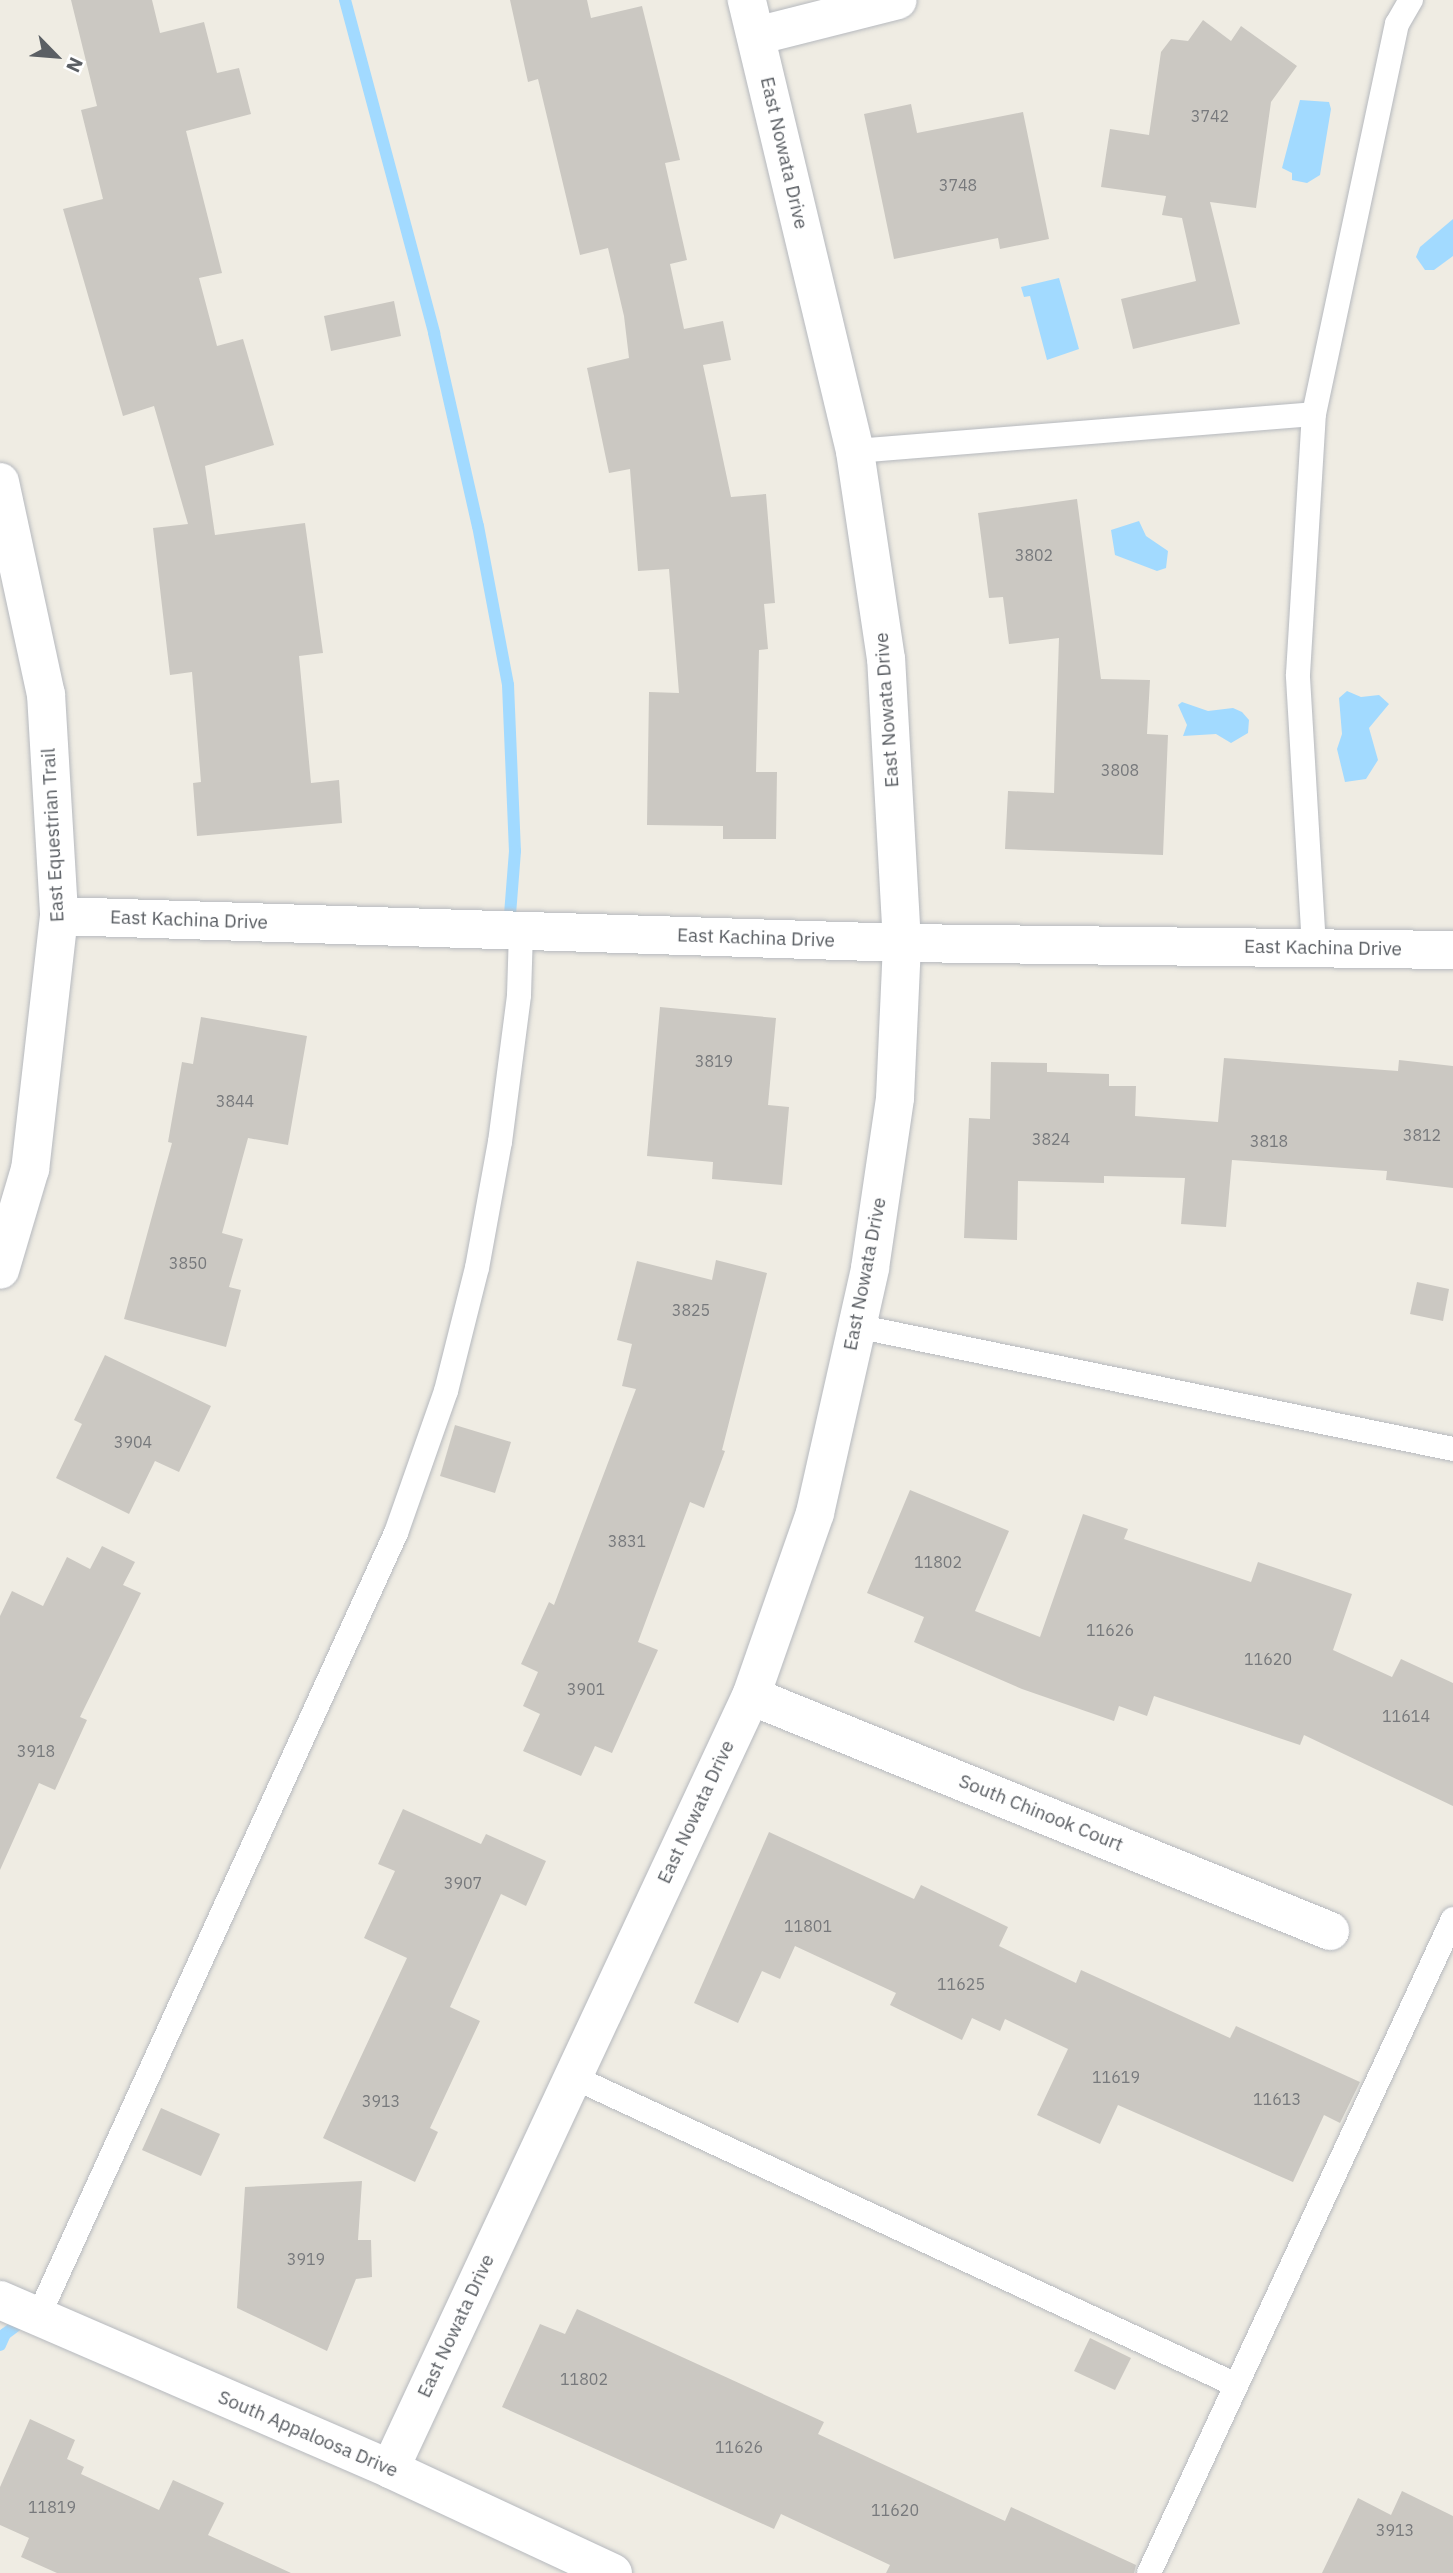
<!DOCTYPE html>
<html>
<head>
<meta charset="utf-8">
<style>
	body { margin:0 }
	#map { position:relative; width:1453px; height:2573px; overflow:hidden; background:#efece3; font-family:"IBM Plex Sans",sans-serif }
	div>[style] { position:absolute }
	.water>* { inset:0; background:#a2daff }
	.stream>* { height:12px; margin:-6px; padding:0 6px; transform-origin:6px; border-radius:6px; background:#a2daff }
	.building>* { inset:0; background:#cbc8c2 }
	.roads { filter:drop-shadow(0 0 2px #b6b9be) drop-shadow(0 0 2px #b6b9be) }
	.service>* { height:24px; margin:-12px; padding:0 12px; transform-origin:12px; border-radius:12px; background:#fff }
	.minor>* { height:38px; margin:-19px; padding:0 19px; transform-origin:19px; border-radius:19px; background:#fff }
	.tertiary>* { height:38px; margin:-19px; padding:0 19px; transform-origin:19px; border-radius:19px; background:#fff }
	span { translate:-50% -50%; white-space:nowrap; text-align:center; line-height:1.15; -webkit-text-stroke:7px #fff; paint-order:stroke }
	.number-label { font-size:16px; color:#77797c }
	.number-label span { -webkit-text-stroke-width:0 }
	.street-label { font-size:19px; color:#5b5f64 }
	.north { position:absolute; left:21px; top:21px; width:70px; height:70px; -webkit-text-stroke:5px #fff; paint-order:stroke; rotate:115deg; font-size:19px; font-weight:700; line-height:28px; text-align:center; color:#5b5f64 }
	.north::after { content:''; display:block; margin:auto; width:24px; height:32px; background:#5b5f64; clip-path:polygon(50% 0,100% 100%,50% 72%,0 100%) }
</style>
</head>
<body>
<div id="map">
	<div class="water">
		<i style="clip-path:polygon(1300px 100px,1329px 102px,1331px 109px,1320px 175px,1307px 183px,1292px 180px,1292px 173px,1282px 168px)"></i>
		<i style="clip-path:polygon(1453px 219px,1453px 256px,1434px 270px,1425px 270px,1416px 257px,1420px 247px)"></i>
		<i style="clip-path:polygon(1059px 278px,1079px 349px,1047px 360px,1030px 296px,1024px 297px,1021px 287px)"></i>
		<i style="clip-path:polygon(1139px 521px,1146px 536px,1168px 551px,1166px 568px,1157px 571px,1115px 555px,1111px 530px)"></i>
		<i style="clip-path:polygon(1347px 691px,1361px 697px,1379px 695px,1389px 704px,1369px 728px,1378px 760px,1366px 779px,1345px 782px,1337px 749px,1342px 734px,1339px 698px)"></i>
		<i style="clip-path:polygon(1182px 702px,1208px 711px,1233px 708px,1242px 712px,1249px 720px,1248px 733px,1231px 743px,1216px 734px,1183px 736px,1187px 725px,1178px 705px)"></i>
	</div>
	<div class="stream">
		<i style="left:345px;top:0;width:345px;rotate:75deg"></i>
		<i style="left:434px;top:333px;width:198px;rotate:77.2deg"></i>
		<i style="left:478px;top:526px;width:162px;rotate:79.3deg"></i>
		<i style="left:508px;top:685px;width:166px;rotate:87.6deg"></i>
		<i style="left:515px;top:851px;width:76px;rotate:94.5deg"></i>
		<i style="left:0;top:2345px;width:12px;rotate:-66deg"></i>
		<i style="left:5px;top:2334px;width:26px;rotate:-37deg"></i>
	</div>
	<div class="building">
		<i style="clip-path:polygon(71px 0,152px 0,160px 33px,204px 22px,217px 73px,239px 68px,251px 114px,186px 131px,222px 273px,199px 278px,217px 346px,243px 339px,274px 445px,205px 466px,215px 535px,305px 523px,323px 653px,299px 656px,311px 783px,339px 780px,342px 823px,197px 836px,193px 783px,201px 782px,192px 672px,170px 675px,153px 528px,188px 524px,154px 406px,123px 416px,63px 209px,103px 199px,81px 110px,97px 106px)"></i>
		<i style="clip-path:polygon(510px 0,587px 0,591px 18px,642px 6px,680px 160px,665px 163px,687px 260px,670px 264px,684px 329px,723px 321px,731px 360px,703px 365px,731px 497px,766px 494px,775px 603px,764px 604px,768px 649px,759px 650px,756px 772px,777px 772px,776px 839px,723px 839px,723px 826px,647px 825px,649px 692px,679px 693px,669px 569px,638px 571px,630px 469px,609px 473px,587px 368px,629px 358px,624px 316px,608px 248px,580px 255px,538px 79px,528px 82px)"></i>
		<i style="clip-path:polygon(1203px 20px,1231px 41px,1241px 26px,1297px 66px,1271px 102px,1256px 208px,1210px 202px,1240px 324px,1133px 349px,1121px 299px,1196px 281px,1182px 218px,1162px 215px,1166px 196px,1101px 187px,1110px 129px,1149px 135px,1161px 52px,1171px 39px,1188px 41px)"></i>
		<i style="clip-path:polygon(911px 104px,917px 133px,1023px 112px,1049px 239px,1000px 249px,998px 238px,894px 259px,864px 114px)"></i>
		<i style="clip-path:polygon(394px 301px,401px 336px,331px 351px,324px 316px)"></i>
		<i style="clip-path:polygon(1077px 499px,1101px 679px,1150px 680px,1147px 734px,1168px 735px,1163px 855px,1005px 849px,1008px 791px,1054px 793px,1059px 638px,1009px 644px,1003px 597px,989px 598px,978px 513px)"></i>
		<i style="clip-path:polygon(660px 1007px,776px 1018px,768px 1105px,789px 1107px,782px 1185px,712px 1179px,713px 1162px,647px 1156px)"></i>
		<i style="clip-path:polygon(201px 1017px,307px 1036px,288px 1145px,248px 1138px,222px 1233px,243px 1239px,229px 1287px,241px 1290px,226px 1347px,124px 1319px,172px 1143px,168px 1142px,182px 1062px,193px 1064px)"></i>
		<i style="clip-path:polygon(1224px 1058px,1398px 1071px,1399px 1060px,1453px 1066px,1453px 1188px,1386px 1180px,1387px 1171px,1232px 1160px,1226px 1227px,1181px 1224px,1185px 1178px,1104px 1176px,1104px 1183px,1018px 1181px,1017px 1240px,964px 1238px,969px 1118px,990px 1119px,991px 1062px,1047px 1063px,1047px 1072px,1109px 1074px,1109px 1086px,1136px 1086px,1135px 1116px,1218px 1122px)"></i>
		<i style="clip-path:polygon(716px 1260px,767px 1273px,722px 1450px,725px 1451px,704px 1508px,690px 1502px,638px 1642px,658px 1650px,612px 1753px,595px 1746px,581px 1776px,523px 1751px,540px 1714px,523px 1706px,538px 1672px,521px 1664px,549px 1602px,554px 1605px,636px 1389px,622px 1386px,632px 1344px,617px 1340px,637px 1261px,712px 1280px)"></i>
		<i style="clip-path:polygon(1417px 1282px,1449px 1289px,1443px 1321px,1410px 1314px)"></i>
		<i style="clip-path:polygon(105px 1355px,211px 1406px,179px 1472px,155px 1461px,129px 1514px,56px 1478px,82px 1424px,74px 1420px)"></i>
		<i style="clip-path:polygon(455px 1425px,511px 1442px,495px 1493px,440px 1476px)"></i>
		<i style="clip-path:polygon(910px 1490px,1009px 1531px,975px 1611px,1040px 1637px,1083px 1514px,1128px 1529px,1124px 1539px,1251px 1582px,1258px 1562px,1352px 1594px,1333px 1650px,1392px 1677px,1401px 1659px,1453px 1683px,1453px 1806px,1304px 1735px,1300px 1745px,1154px 1696px,1147px 1716px,1119px 1706px,1114px 1721px,1022px 1689px,914px 1642px,924px 1617px,867px 1593px)"></i>
		<i style="clip-path:polygon(102px 1546px,135px 1562px,123px 1585px,141px 1593px,80px 1717px,87px 1720px,55px 1790px,39px 1783px,0 1870px,0 1616px,12px 1591px,43px 1606px,67px 1557px,90px 1569px)"></i>
		<i style="clip-path:polygon(403px 1809px,481px 1844px,486px 1834px,546px 1861px,526px 1906px,501px 1894px,450px 2007px,480px 2021px,430px 2128px,438px 2132px,415px 2182px,323px 2138px,407px 1958px,364px 1938px,395px 1871px,378px 1864px)"></i>
		<i style="clip-path:polygon(769px 1832px,914px 1899px,921px 1885px,1008px 1927px,999px 1946px,1076px 1983px,1081px 1970px,1230px 2038px,1236px 2026px,1360px 2082px,1340px 2123px,1324px 2115px,1293px 2182px,1118px 2105px,1100px 2144px,1037px 2115px,1068px 2049px,1005px 2019px,1000px 2031px,972px 2018px,962px 2040px,890px 2005px,896px 1993px,795px 1946px,780px 1979px,762px 1971px,738px 2023px,694px 2003px)"></i>
		<i style="clip-path:polygon(161px 2108px,220px 2134px,201px 2176px,142px 2150px)"></i>
		<i style="clip-path:polygon(362px 2181px,358px 2240px,371px 2240px,372px 2277px,356px 2279px,327px 2351px,237px 2308px,245px 2187px)"></i>
		<i style="clip-path:polygon(577px 2309px,824px 2422px,818px 2434px,1005px 2521px,1011px 2507px,1136px 2565px,1134px 2573px,886px 2573px,890px 2565px,781px 2514px,774px 2529px,502px 2407px,540px 2324px,565px 2334px)"></i>
		<i style="clip-path:polygon(1090px 2338px,1131px 2358px,1115px 2390px,1074px 2371px)"></i>
		<i style="clip-path:polygon(30px 2419px,75px 2440px,67px 2459px,84px 2467px,81px 2474px,159px 2510px,173px 2480px,224px 2503px,208px 2535px,291px 2573px,57px 2573px,21px 2557px,29px 2538px,0 2525px,0 2487px)"></i>
		<i style="clip-path:polygon(1402px 2491px,1453px 2516px,1453px 2573px,1322px 2573px,1358px 2498px,1391px 2515px)"></i>
	</div>
	<div class="roads">
		<div class="service">
			<i style="left:855px;top:451px;width:460px;rotate:-4.6deg"></i>
			<i style="left:1314px;top:947px;width:273px;rotate:-93.4deg"></i>
			<i style="left:1298px;top:674px;width:260px;rotate:-86.5deg"></i>
			<i style="left:1314px;top:414px;width:399px;rotate:-78deg"></i>
			<i style="left:1397px;top:24px;width:28px;rotate:-60deg"></i>
			<i style="left:856px;top:1326px;width:610px;rotate:11.64deg"></i>
			<i style="left:571px;top:2076px;width:733px;rotate:24.92deg"></i>
			<i style="left:38px;top:2317px;width:862px;rotate:-65.46deg"></i>
			<i style="left:396px;top:1533px;width:151px;rotate:-70.6deg"></i>
			<i style="left:446px;top:1391px;width:127px;rotate:-75.9deg"></i>
			<i style="left:477px;top:1268px;width:128px;rotate:-79.7deg"></i>
			<i style="left:500px;top:1142px;width:148px;rotate:-82.6deg"></i>
			<i style="left:519px;top:995px;width:64px;rotate:-88.2deg"></i>
			<i style="left:1149px;top:2573px;width:721px;rotate:-65.07deg"></i>
		</div>
		<div class="minor">
			<i style="left:756px;top:36px;width:146px;rotate:-14.2deg"></i>
			<i style="left:59px;top:916px;width:843px;rotate:1.83deg"></i>
			<i style="left:902px;top:943px;width:551px;rotate:0.73deg"></i>
			<i style="left:751px;top:1696px;width:625px;rotate:22.09deg"></i>
			<i style="left:0;top:2300px;width:425px;rotate:23.4deg"></i>
			<i style="left:390px;top:2469px;width:246px;rotate:25deg"></i>
			<i style="left:390px;top:2469px;width:853px;rotate:-64.97deg"></i>
			<i style="left:751px;top:1696px;width:194px;rotate:-70.7deg"></i>
			<i style="left:815px;top:1513px;width:251px;rotate:-77.3deg"></i>
			<i style="left:870px;top:1268px;width:172px;rotate:-81.6deg"></i>
			<i style="left:895px;top:1098px;width:155px;rotate:-87.4deg"></i>
			<i style="left:902px;top:943px;width:284px;rotate:-93.2deg"></i>
			<i style="left:886px;top:659px;width:210px;rotate:-98.5deg"></i>
			<i style="left:855px;top:451px;width:464px;rotate:-103.5deg"></i>
		</div>
		<div class="tertiary">
			<i style="left:0;top:482px;width:217px;rotate:77.8deg"></i>
			<i style="left:46px;top:694px;width:222px;rotate:86.6deg"></i>
			<i style="left:59px;top:916px;width:255px;rotate:96.5deg"></i>
			<i style="left:30px;top:1169px;width:105px;rotate:106.5deg"></i>
		</div>
	</div>
	<div class="number-label">
		<span style="left:1210px;top:116px">3742</span>
		<span style="left:958px;top:185px">3748</span>
		<span style="left:1034px;top:555px">3802</span>
		<span style="left:1120px;top:770px">3808</span>
		<span style="left:714px;top:1061px">3819</span>
		<span style="left:235px;top:1101px">3844</span>
		<span style="left:1422px;top:1135px">3812</span>
		<span style="left:1051px;top:1139px">3824</span>
		<span style="left:1269px;top:1141px">3818</span>
		<span style="left:188px;top:1263px">3850</span>
		<span style="left:691px;top:1310px">3825</span>
		<span style="left:133px;top:1442px">3904</span>
		<span style="left:627px;top:1541px">3831</span>
		<span style="left:938px;top:1562px">11802</span>
		<span style="left:1110px;top:1630px">11626</span>
		<span style="left:1268px;top:1659px">11620</span>
		<span style="left:586px;top:1689px">3901</span>
		<span style="left:1406px;top:1716px">11614</span>
		<span style="left:36px;top:1751px">3918</span>
		<span style="left:463px;top:1883px">3907</span>
		<span style="left:808px;top:1926px">11801</span>
		<span style="left:961px;top:1984px">11625</span>
		<span style="left:1116px;top:2077px">11619</span>
		<span style="left:1277px;top:2099px">11613</span>
		<span style="left:381px;top:2101px">3913</span>
		<span style="left:306px;top:2259px">3919</span>
		<span style="left:584px;top:2379px">11802</span>
		<span style="left:739px;top:2447px">11626</span>
		<span style="left:52px;top:2507px">11819</span>
		<span style="left:895px;top:2510px">11620</span>
		<span style="left:1395px;top:2530px">3913</span>
	</div>
	<div class="street-label">
		<span style="left:784px;top:153px;rotate:77deg">East Nowata Drive</span>
		<span style="left:887px;top:710px;rotate:-94deg">East Nowata Drive</span>
		<span style="left:53px;top:835px;rotate:-93deg">East Equestrian Trail</span>
		<span style="left:189px;top:920px;rotate:2deg">East Kachina Drive</span>
		<span style="left:756px;top:938px;rotate:2deg">East Kachina Drive</span>
		<span style="left:1323px;top:948px;rotate:1deg">East Kachina Drive</span>
		<span style="left:865px;top:1274px;rotate:-79deg">East Nowata Drive</span>
		<span style="left:696px;top:1812px;rotate:-65deg">East Nowata Drive</span>
		<span style="left:1041px;top:1813px;rotate:22deg">South Chinook Court</span>
		<span style="left:456px;top:2326px;rotate:-65deg">East Nowata Drive</span>
		<span style="left:308px;top:2434px;rotate:23deg">South Appaloosa Drive</span>
	</div>
	<div class="north">N</div>
</div>
</body>
</html>
